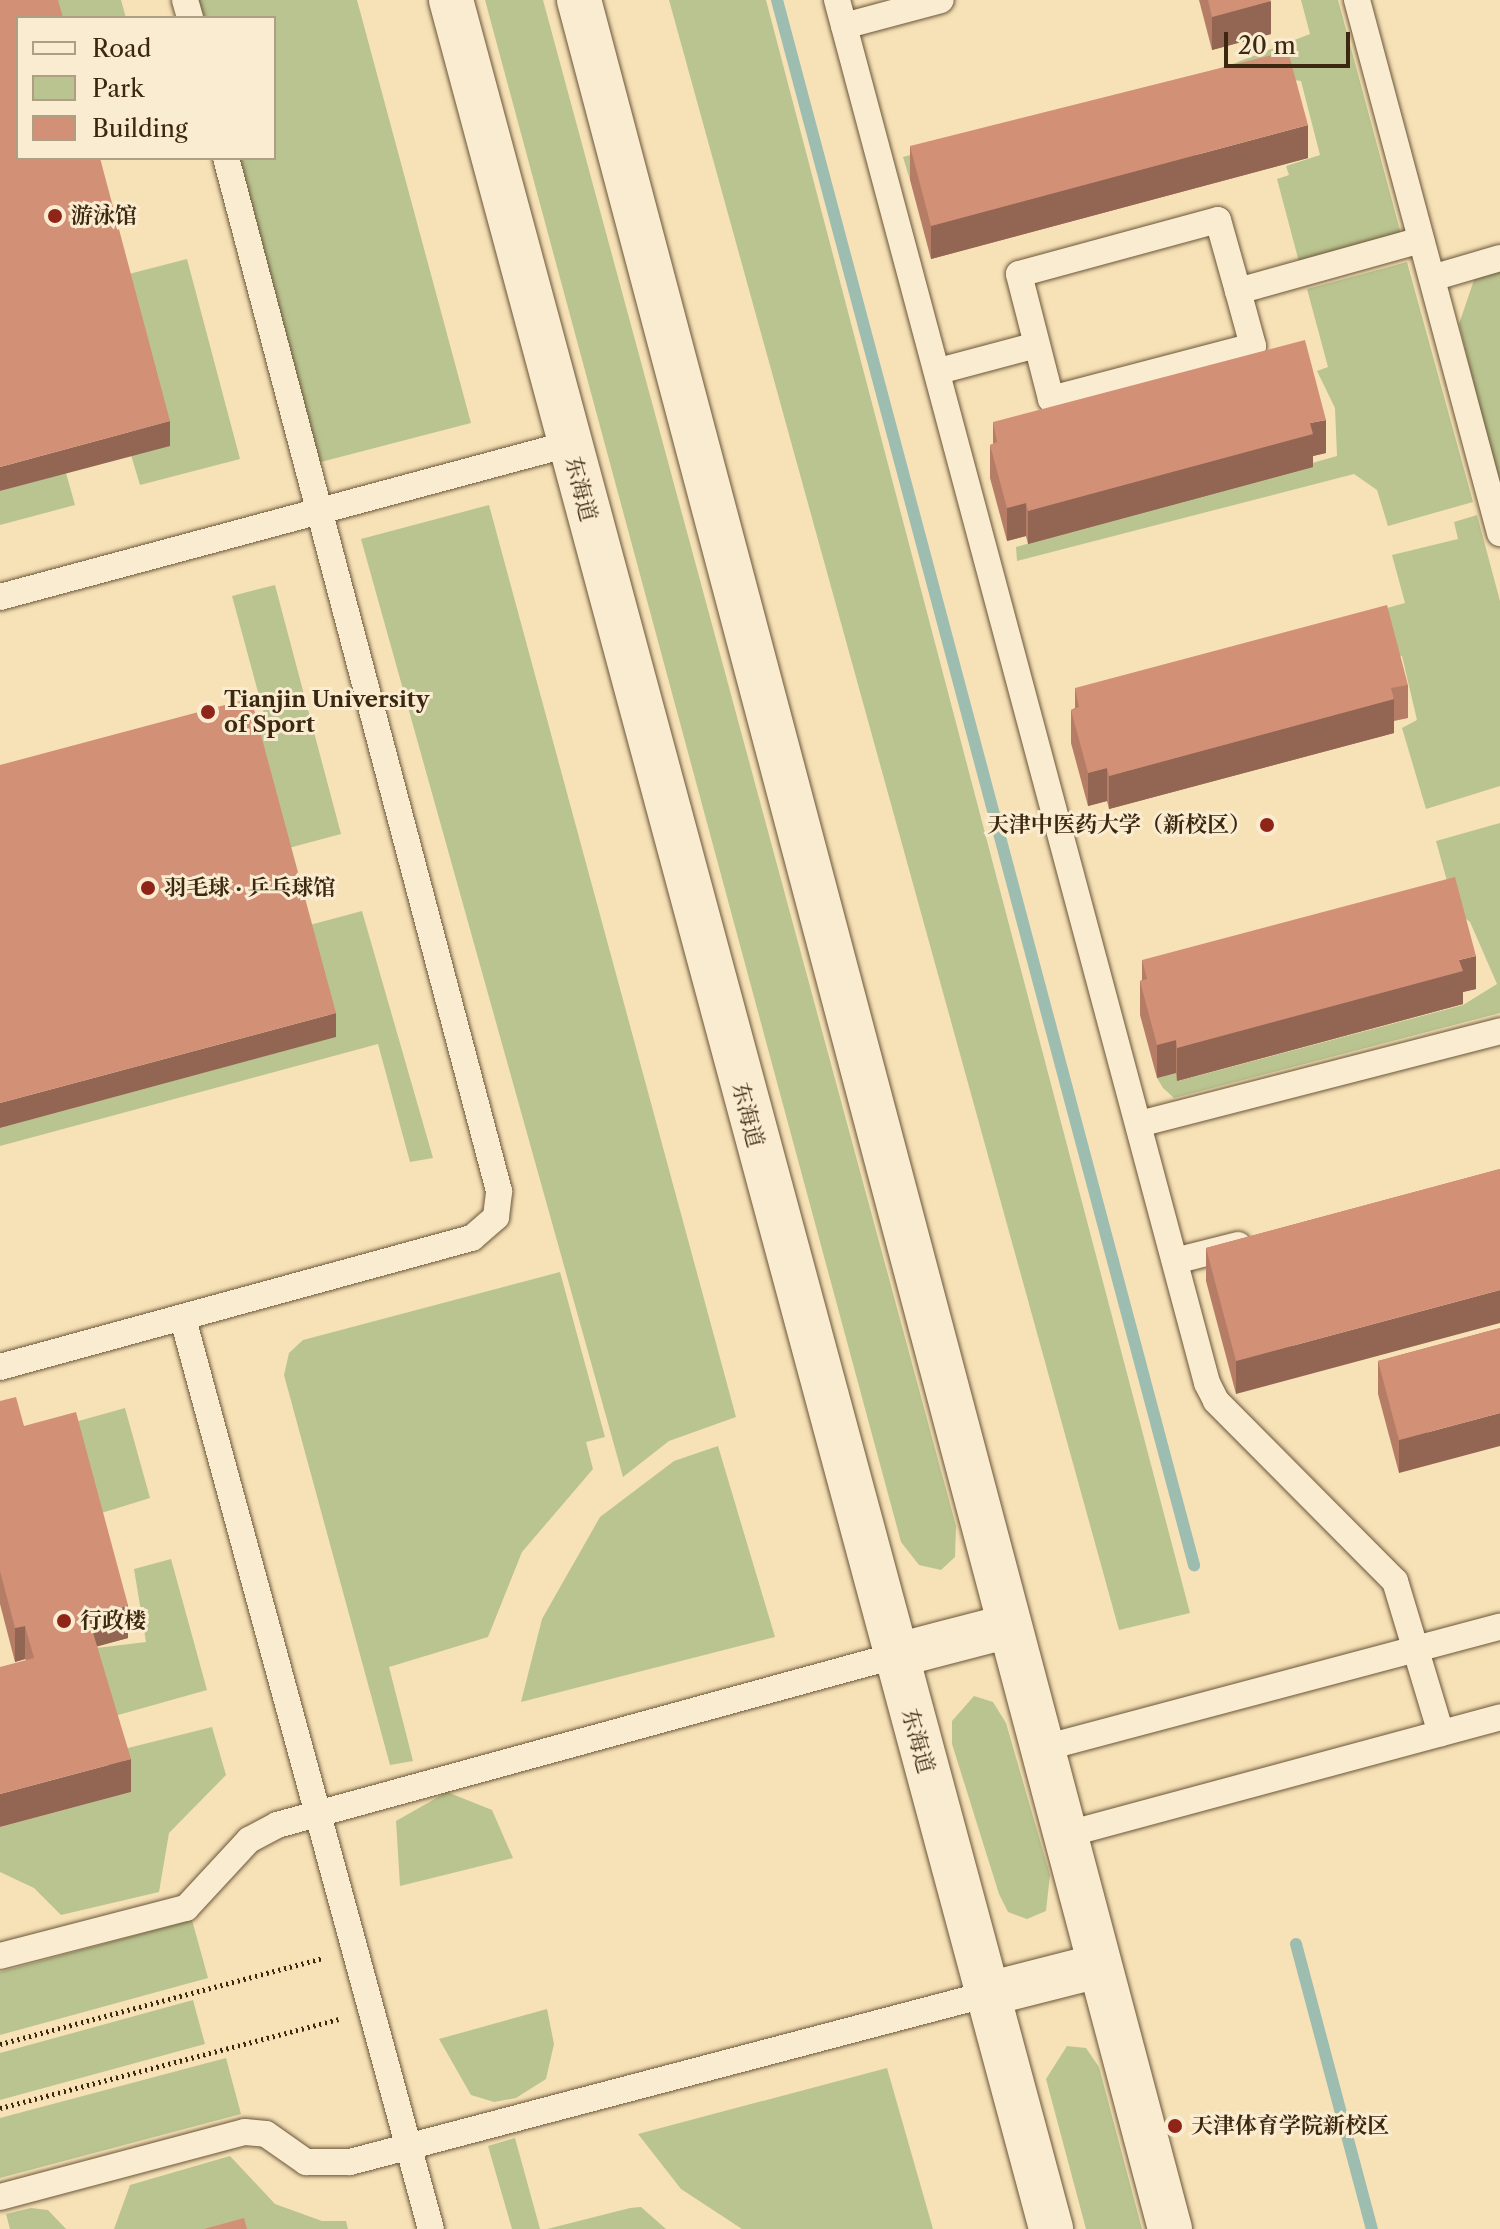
<!DOCTYPE html>
<html>
<head>
<meta charset="utf-8">
<style>
	body { margin:0 }
	#map { position:relative; width:1500px; height:2229px; overflow:hidden; background:#f7e2b7; font-family:"Libre Caslon Text","Noto Serif SC",serif }
	div>[style] { position:absolute }
	.green>* { inset:0; background:#bac490 }
	.stream>* { height:12px; margin:-6px; padding:0 6px; transform-origin:6px; border-radius:6px; background:#9dbdb0 }
	.path>* { height:5px; margin-top:-2.5px; transform-origin:0; background:repeating-linear-gradient(90deg,#3c2810 0 2px,transparent 0 6px) }
	.roads { filter:drop-shadow(0 0 2px #6b563a) drop-shadow(0 0 2px #6b563a) }
	.lane>* { height:26px; margin:-13px; padding:0 13px; transform-origin:13px; border-radius:13px; background:#faecd0 }
	.secondary>* { height:44px; margin:-22px; padding:0 22px; transform-origin:22px; border-radius:22px; background:#faecd0 }
	.wall>* { inset:0; background:#b57c66 }
	.shaded-wall>* { inset:0; background:#936553 }
	.building>* { inset:0; background:#d29077 }
	.dots>* { width:22px; height:22px; translate:-50% -50%; box-sizing:border-box; border:4px solid #faecd0; border-radius:50% }
	span { translate:-50% -50%; white-space:nowrap; text-align:center; line-height:1.15; -webkit-text-stroke:6px #faecd0; paint-order:stroke }
	.poi-label { font-size:22px; color:#3c2810; font-weight:700 }
	.left { translate:0 -50%; text-align:left }
	.right { translate:-100% -50%; text-align:right }
	.street-label { font-size:22px; color:#3c2810 }
	.legend { position:absolute; left:16px; top:16px; width:260px; height:144px; box-sizing:border-box; background:#faecd0; border:2px solid #ae9e83; margin:0; padding:10px 14px; list-style:none; font-size:24px; color:#3c2810 }
	.legend li { display:flex; align-items:center; gap:16px; height:40px }
	.legend b { width:40px; border:2px solid #ae9e83 }
	.scale { position:absolute; left:1224px; top:32px; width:126px; height:36px; box-sizing:border-box; border:4px solid #3c2810; border-top:0; padding-left:10px; font-size:24px; line-height:28px; white-space:nowrap; color:#3c2810; -webkit-text-stroke:6px #faecd0; paint-order:stroke }
</style>
</head>
<body>
<div id="map">
	<div class="green">
		<i style="clip-path:polygon(53px 0,121px 0,126px 18px,58px 18px)"></i>
		<i style="clip-path:polygon(197px 0,357px 0,471px 423px,317px 463px,238px 158px,274px 158px,274px 18px,201px 18px)"></i>
		<i style="clip-path:polygon(485px 0,543px 0,956px 1526px,955px 1557px,941px 1570px,919px 1565px,901px 1542px)"></i>
		<i style="clip-path:polygon(669px 0,766px 0,1190px 1613px,1119px 1630px)"></i>
		<i style="clip-path:polygon(1301px 0,1338px 0,1401px 234px,1299px 262px,1277px 179px,1289px 175px,1286px 166px,1320px 155px,1301px 81px,1286px 79px,910px 180px,903px 157px,1199px 77px,1310px 34px)"></i>
		<i style="clip-path:polygon(187px 259px,240px 459px,140px 485px,131px 455px,125px 275px)"></i>
		<i style="clip-path:polygon(1407px 262px,1473px 502px,1388px 526px,1377px 490px,1354px 474px,1017px 561px,1016px 547px,1337px 456px,1335px 408px,1317px 371px,1328px 367px,1307px 289px)"></i>
		<i style="clip-path:polygon(1500px 266px,1500px 491px,1459px 324px,1474px 280px)"></i>
		<i style="clip-path:polygon(66px 473px,75px 505px,0 525px,0 491px)"></i>
		<i style="clip-path:polygon(489px 505px,736px 1417px,669px 1441px,623px 1477px,361px 539px)"></i>
		<i style="clip-path:polygon(1477px 515px,1500px 601px,1500px 786px,1426px 809px,1402px 728px,1417px 720px,1402px 656px,1392px 658px,1369px 613px,1405px 603px,1392px 555px,1458px 539px,1454px 522px)"></i>
		<i style="clip-path:polygon(275px 585px,341px 834px,285px 849px,251px 722px,265px 718px,232px 596px)"></i>
		<i style="clip-path:polygon(1500px 823px,1500px 1013px,1174px 1098px,1163px 1088px,1157px 1078px,1176px 1073px,1178px 1081px,1463px 1005px,1497px 984px,1470px 922px,1455px 910px,1436px 841px)"></i>
		<i style="clip-path:polygon(362px 911px,433px 1158px,410px 1162px,378px 1044px,0 1146px,0 1128px,335px 1037px,306px 926px)"></i>
		<i style="clip-path:polygon(560px 1272px,605px 1437px,586px 1442px,593px 1469px,522px 1552px,488px 1637px,389px 1667px,413px 1761px,390px 1765px,284px 1375px,289px 1353px,303px 1340px)"></i>
		<i style="clip-path:polygon(125px 1408px,150px 1498px,95px 1515px,18px 1438px)"></i>
		<i style="clip-path:polygon(718px 1446px,775px 1637px,521px 1702px,542px 1619px,600px 1517px,674px 1461px)"></i>
		<i style="clip-path:polygon(171px 1559px,207px 1690px,111px 1717px,88px 1649px,146px 1642px,134px 1569px)"></i>
		<i style="clip-path:polygon(974px 1696px,993px 1702px,1006px 1723px,1050px 1875px,1046px 1911px,1027px 1919px,1008px 1912px,999px 1894px,952px 1744px,952px 1721px)"></i>
		<i style="clip-path:polygon(212px 1727px,226px 1775px,169px 1833px,159px 1892px,61px 1915px,34px 1888px,0 1872px,0 1827px,131px 1792px,120px 1750px)"></i>
		<i style="clip-path:polygon(447px 1792px,492px 1810px,513px 1858px,400px 1886px,396px 1821px)"></i>
		<i style="clip-path:polygon(192px 1920px,208px 1978px,0 2035px,0 1972px)"></i>
		<i style="clip-path:polygon(193px 2000px,205px 2044px,0 2100px,0 2053px)"></i>
		<i style="clip-path:polygon(547px 2009px,554px 2044px,546px 2079px,516px 2098px,494px 2102px,471px 2095px,439px 2039px)"></i>
		<i style="clip-path:polygon(1067px 2046px,1086px 2048px,1099px 2067px,1142px 2229px,1086px 2229px,1046px 2079px)"></i>
		<i style="clip-path:polygon(226px 2058px,241px 2114px,0 2178px,0 2118px)"></i>
		<i style="clip-path:polygon(887px 2068px,933px 2229px,742px 2229px,681px 2189px,638px 2134px)"></i>
		<i style="clip-path:polygon(515px 2138px,540px 2229px,512px 2229px,488px 2146px)"></i>
		<i style="clip-path:polygon(230px 2156px,275px 2204px,322px 2221px,346px 2221px,348px 2229px,114px 2229px,130px 2185px)"></i>
		<i style="clip-path:polygon(641px 2207px,666px 2229px,547px 2229px,630px 2208px)"></i>
		<i style="clip-path:polygon(31px 2208px,48px 2210px,66px 2229px,10px 2229px,6px 2214px)"></i>
	</div>
	<div class="stream">
		<i style="left:777px;top:0;width:1620px;rotate:75.08deg"></i>
		<i style="left:1296px;top:1944px;width:295px;rotate:75.1deg"></i>
	</div>
	<div class="path">
		<i style="left:0;top:2044px;width:335px;rotate:-14.9deg"></i>
		<i style="left:0;top:2108px;width:350px;rotate:-14.7deg"></i>
	</div>
	<div class="roads">
		<div class="lane">
			<i style="left:185px;top:0;width:19px;rotate:74deg"></i>
			<i style="left:837px;top:0;width:1432px;rotate:75.02deg"></i>
			<i style="left:1207px;top:1383px;width:20px;rotate:63deg"></i>
			<i style="left:1216px;top:1401px;width:254px;rotate:45.2deg"></i>
			<i style="left:1395px;top:1581px;width:159px;rotate:73.2deg"></i>
			<i style="left:1357px;top:0;width:552px;rotate:74.98deg"></i>
			<i style="left:844px;top:26px;width:100px;rotate:-15deg"></i>
			<i style="left:1432px;top:278px;width:71px;rotate:-16.4deg"></i>
			<i style="left:1238px;top:291px;width:57px;rotate:74.7deg"></i>
			<i style="left:1253px;top:346px;width:209px;rotate:165.3deg"></i>
			<i style="left:1051px;top:399px;width:129px;rotate:-104.4deg"></i>
			<i style="left:1019px;top:274px;width:206px;rotate:-15.2deg"></i>
			<i style="left:1218px;top:220px;width:74px;rotate:74.3deg"></i>
			<i style="left:1238px;top:291px;width:190px;rotate:-15.6deg"></i>
			<i style="left:939px;top:371px;width:101px;rotate:-14.9deg"></i>
			<i style="left:0;top:597px;width:589px;rotate:-15.05deg"></i>
			<i style="left:1139px;top:1124px;width:373px;rotate:-14.4deg"></i>
			<i style="left:1175px;top:1261px;width:65px;rotate:-14.3deg"></i>
			<i style="left:183px;top:1319px;width:943px;rotate:74.76deg"></i>
			<i style="left:0;top:1367px;width:489px;rotate:-15.3deg"></i>
			<i style="left:472px;top:1238px;width:32px;rotate:-41deg"></i>
			<i style="left:496px;top:1217px;width:26px;rotate:-83deg"></i>
			<i style="left:499px;top:1191px;width:1068px;rotate:-104.8deg"></i>
			<i style="left:1040px;top:1749px;width:476px;rotate:-14.9deg"></i>
			<i style="left:1064px;top:1835px;width:452px;rotate:-15.1deg"></i>
			<i style="left:0;top:1956px;width:192px;rotate:-14.5deg"></i>
			<i style="left:186px;top:1908px;width:93px;rotate:-47.2deg"></i>
			<i style="left:249px;top:1840px;width:32px;rotate:-28deg"></i>
			<i style="left:277px;top:1825px;width:640px;rotate:-15.32deg"></i>
			<i style="left:0;top:2197px;width:253px;rotate:-14.9deg"></i>
			<i style="left:245px;top:2132px;width:21px;rotate:5deg"></i>
			<i style="left:266px;top:2134px;width:49px;rotate:35deg"></i>
			<i style="left:306px;top:2162px;width:44px"></i>
			<i style="left:350px;top:2162px;width:660px;rotate:-14.75deg"></i>
		</div>
		<div class="secondary">
			<i style="left:451px;top:0;width:2308px;rotate:74.93deg"></i>
			<i style="left:579px;top:0;width:2306px;rotate:75.15deg"></i>
			<i style="left:894px;top:1656px;width:115px;rotate:-14.6deg"></i>
			<i style="left:988px;top:1994px;width:114px;rotate:-14.3deg"></i>
		</div>
	</div>
	<div class="wall">
		<i style="clip-path:polygon(1199px 0,1270px 0,1271px 34px,1212px 50px)"></i>
		<i style="clip-path:polygon(910px 146px,1308px 158px,931px 259px,910px 180px)"></i>
		<i style="clip-path:polygon(993px 422px,1326px 453px,1313px 456px,1313px 467px,1028px 544px,1026px 536px,1007px 541px,990px 478px,990px 445px,993px 444px)"></i>
		<i style="clip-path:polygon(1408px 685px,1408px 718px,1394px 721px,1394px 733px,1109px 809px,1107px 801px,1088px 806px,1071px 743px,1071px 710px,1075px 708px,1075px 688px)"></i>
		<i style="clip-path:polygon(1142px 960px,1476px 989px,1463px 992px,1463px 1004px,1177px 1081px,1176px 1073px,1157px 1078px,1140px 1015px,1140px 981px,1142px 980px)"></i>
		<i style="clip-path:polygon(1500px 1169px,1236px 1394px,1206px 1281px,1206px 1248px)"></i>
		<i style="clip-path:polygon(1500px 1328px,1399px 1473px,1378px 1394px,1378px 1361px)"></i>
		<i style="clip-path:polygon(0 1401px,24px 1426px,128px 1638px,97px 1646px,131px 1792px,25px 1659px,15px 1662px,0 1604px)"></i>
	</div>
	<div class="shaded-wall">
		<i style="clip-path:polygon(1271px 1px,1271px 34px,1212px 50px,1212px 17px)"></i>
		<i style="clip-path:polygon(1308px 125px,1308px 158px,931px 259px,931px 226px)"></i>
		<i style="clip-path:polygon(1326px 420px,1326px 453px,1313px 456px,1313px 467px,1028px 544px,1028px 511px,1310px 423px)"></i>
		<i style="clip-path:polygon(170px 421px,170px 446px,0 491px,0 467px)"></i>
		<i style="clip-path:polygon(1026px 503px,1026px 536px,1007px 541px,1007px 508px)"></i>
		<i style="clip-path:polygon(1394px 699px,1394px 733px,1109px 809px,1109px 776px)"></i>
		<i style="clip-path:polygon(1107px 768px,1107px 801px,1088px 806px,1088px 773px)"></i>
		<i style="clip-path:polygon(1476px 956px,1476px 989px,1463px 992px,1463px 1004px,1177px 1081px,1177px 1048px,1459px 960px)"></i>
		<i style="clip-path:polygon(336px 1013px,336px 1037px,0 1128px,0 1103px)"></i>
		<i style="clip-path:polygon(1176px 1040px,1176px 1073px,1157px 1078px,1157px 1045px)"></i>
		<i style="clip-path:polygon(1500px 1290px,1500px 1323px,1236px 1394px,1236px 1361px)"></i>
		<i style="clip-path:polygon(1500px 1413px,1500px 1446px,1399px 1473px,1399px 1440px)"></i>
		<i style="clip-path:polygon(128px 1605px,128px 1638px,88px 1649px,88px 1616px)"></i>
		<i style="clip-path:polygon(25px 1626px,25px 1659px,15px 1662px,15px 1628px)"></i>
		<i style="clip-path:polygon(131px 1759px,131px 1792px,0 1827px,0 1794px)"></i>
	</div>
	<div class="building">
		<i style="clip-path:polygon(0 0,58px 0,63px 18px,18px 18px,18px 158px,100px 158px,170px 421px,0 467px)"></i>
		<i style="clip-path:polygon(1208px 0,1270px 0,1271px 1px,1212px 17px)"></i>
		<i style="clip-path:polygon(1288px 51px,1308px 125px,931px 226px,910px 146px)"></i>
		<i style="clip-path:polygon(1305px 340px,1326px 420px,1310px 423px,1313px 434px,1028px 511px,1026px 503px,1007px 508px,990px 445px,997px 442px,993px 422px)"></i>
		<i style="clip-path:polygon(1387px 605px,1408px 685px,1391px 688px,1394px 699px,1109px 776px,1107px 768px,1088px 773px,1071px 710px,1079px 707px,1075px 688px)"></i>
		<i style="clip-path:polygon(251px 698px,336px 1013px,0 1103px,0 765px)"></i>
		<i style="clip-path:polygon(1455px 877px,1476px 956px,1459px 960px,1463px 971px,1177px 1048px,1176px 1040px,1157px 1045px,1140px 981px,1147px 979px,1142px 960px)"></i>
		<i style="clip-path:polygon(1500px 1169px,1500px 1290px,1236px 1361px,1206px 1248px)"></i>
		<i style="clip-path:polygon(1500px 1328px,1500px 1413px,1399px 1440px,1378px 1361px)"></i>
		<i style="clip-path:polygon(16px 1397px,24px 1426px,76px 1412px,128px 1605px,88px 1616px,131px 1759px,0 1794px,0 1667px,34px 1658px,25px 1626px,15px 1628px,0 1571px,0 1401px)"></i>
		<i style="clip-path:polygon(244px 2218px,247px 2229px,204px 2229px)"></i>
	</div>
	<div class="dots">
		<i style="left:55px;top:216px;background:#8f2418"></i>
		<i style="left:208px;top:712px;background:#8f2418"></i>
		<i style="left:1267px;top:825px;background:#8f2418"></i>
		<i style="left:148px;top:888px;background:#8f2418"></i>
		<i style="left:64px;top:1621px;background:#8f2418"></i>
		<i style="left:1175px;top:2126px;background:#8f2418"></i>
	</div>
	<div class="poi-label">
		<span class="left" style="left:71px;top:216px">游泳馆</span>
		<span class="left" style="left:224px;top:712px">Tianjin University<br>of Sport</span>
		<span class="right" style="left:1251px;top:825px">天津中医药大学（新校区）</span>
		<span class="left" style="left:164px;top:888px">羽毛球 · 乒乓球馆</span>
		<span class="left" style="left:80px;top:1621px">行政楼</span>
		<span class="left" style="left:1191px;top:2126px">天津体育学院新校区</span>
	</div>
	<div class="street-label">
		<span style="left:581px;top:489px;rotate:75deg">东海道</span>
		<span style="left:748px;top:1115px;rotate:75deg">东海道</span>
		<span style="left:918px;top:1741px;rotate:74deg">东海道</span>
	</div>
	<ul class="legend">
	<li><b style="height:10px;background:#faecd0"></b>Road</li>
	<li><b style="height:22px;background:#bac490"></b>Park</li>
	<li><b style="height:22px;background:#d29077"></b>Building</li>
	</ul>
	<div class="scale">20 m</div>
</div>
</body>
</html>
